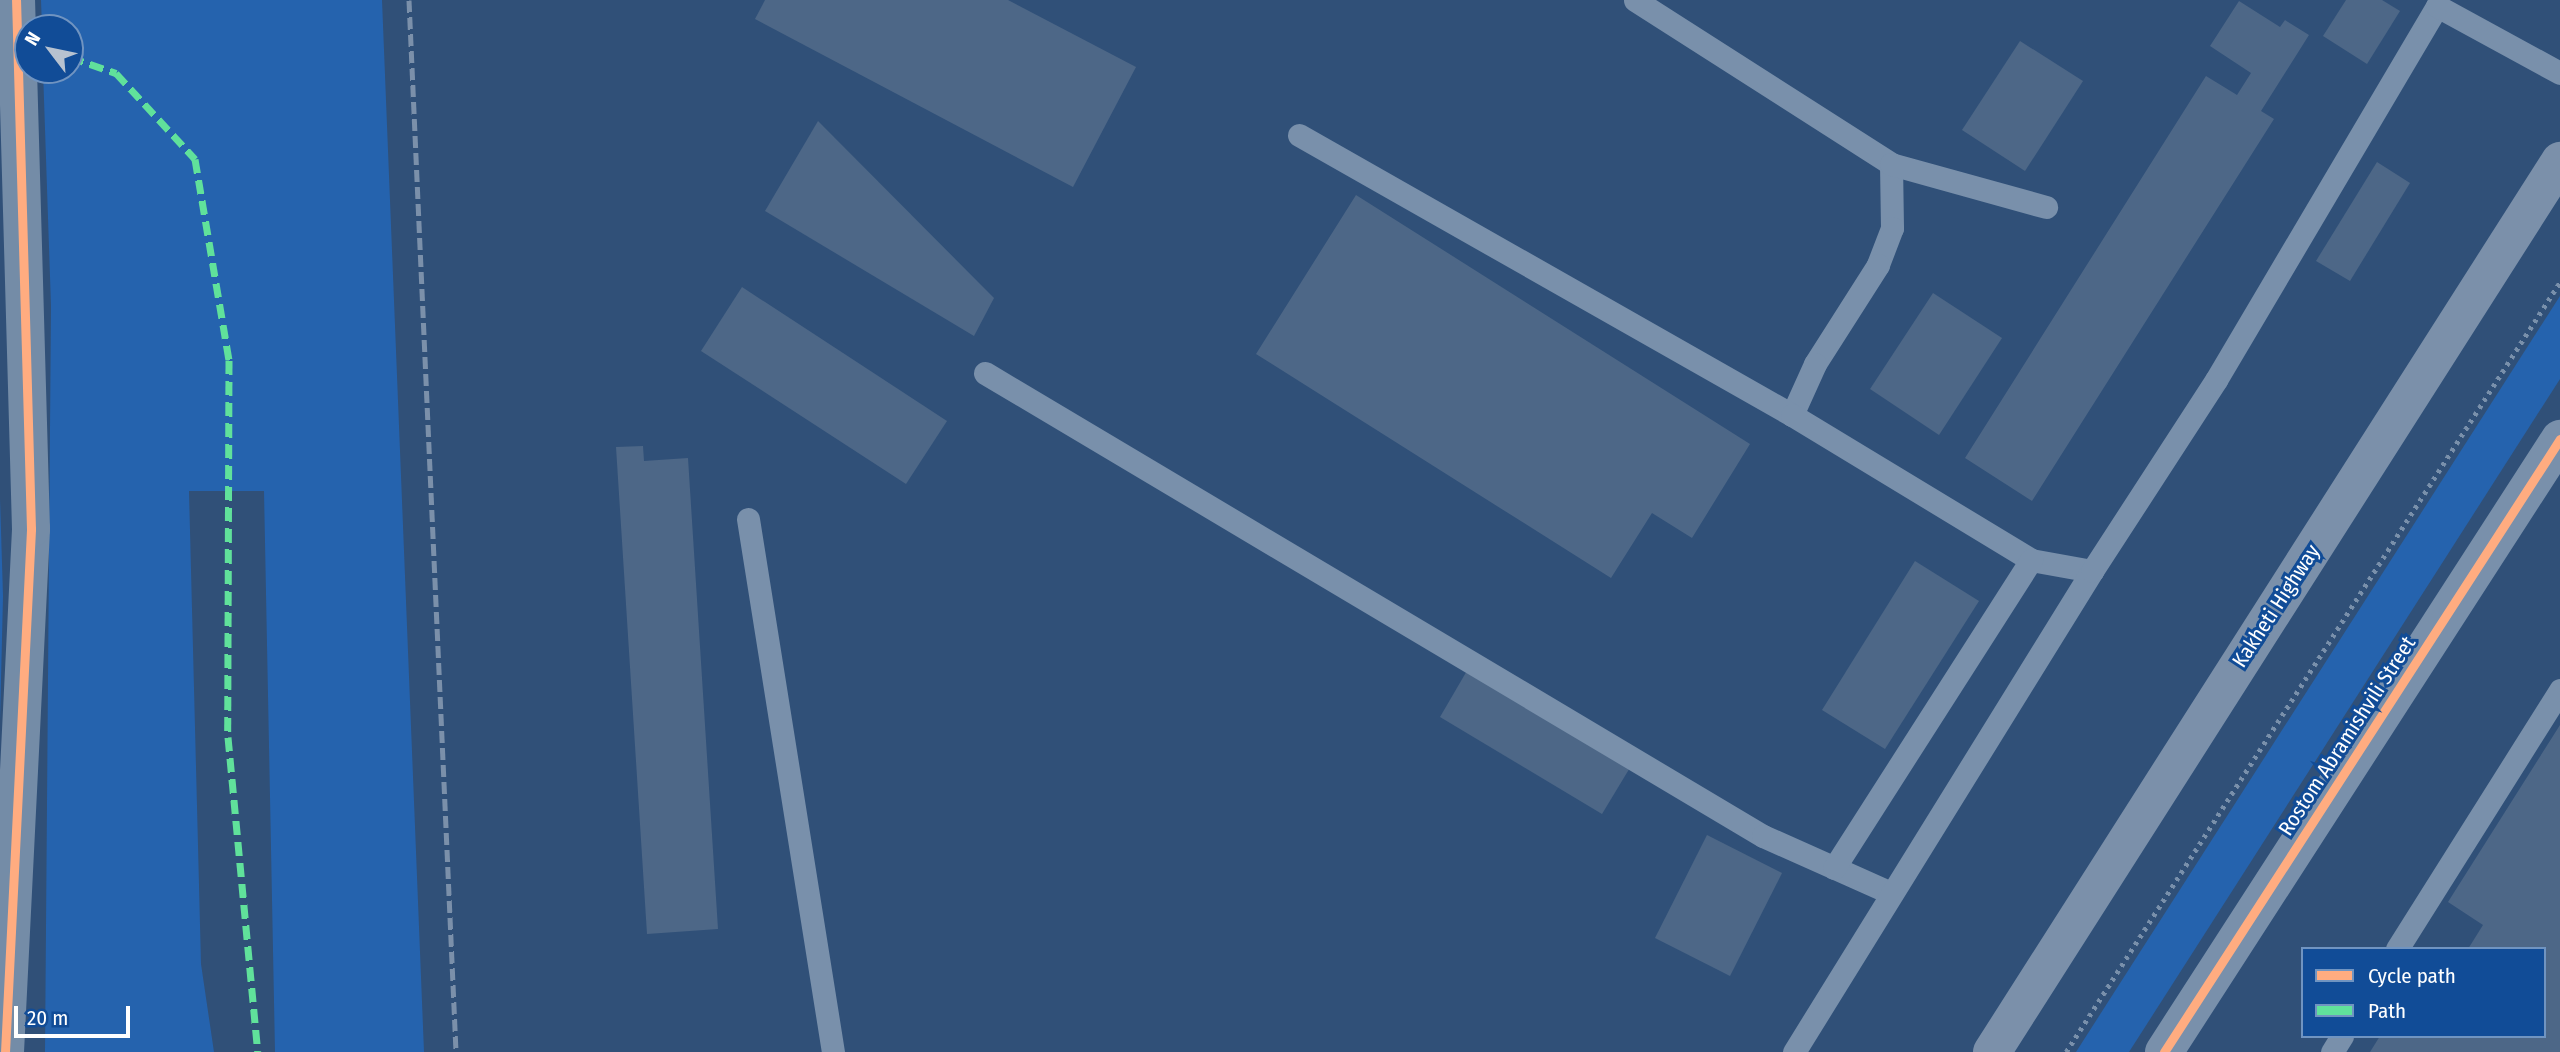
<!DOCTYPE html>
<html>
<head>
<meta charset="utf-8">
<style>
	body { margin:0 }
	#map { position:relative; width:2560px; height:1052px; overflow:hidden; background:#305078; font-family:"Fira Sans Condensed",sans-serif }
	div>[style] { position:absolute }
	.green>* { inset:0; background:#2563ae }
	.building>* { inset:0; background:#4d6787 }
	.path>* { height:4.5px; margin-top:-2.25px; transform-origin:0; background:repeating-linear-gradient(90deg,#7990ab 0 3.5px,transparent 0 8.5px) }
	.lane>* { height:23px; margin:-11.5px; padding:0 11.5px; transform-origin:11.5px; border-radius:11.5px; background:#7990ab }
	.street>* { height:38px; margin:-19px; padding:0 19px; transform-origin:19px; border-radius:19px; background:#7990ab }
	.secondary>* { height:38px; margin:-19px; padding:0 19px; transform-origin:19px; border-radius:19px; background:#748ca7 }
	.highway>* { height:38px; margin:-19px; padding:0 19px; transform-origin:19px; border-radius:19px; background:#7b90aa }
	.rail>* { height:5px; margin-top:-2.5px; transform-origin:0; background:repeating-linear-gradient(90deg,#7b90aa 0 12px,transparent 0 17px) }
	.quiet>* { height:7px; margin-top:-3.5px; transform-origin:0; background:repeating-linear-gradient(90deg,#60e19b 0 14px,transparent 0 21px) }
	.cycleway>* { height:9px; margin:-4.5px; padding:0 4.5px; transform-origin:4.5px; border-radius:4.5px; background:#ffac80 }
	span { translate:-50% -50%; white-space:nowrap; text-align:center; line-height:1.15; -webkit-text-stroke:6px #114c97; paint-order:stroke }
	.street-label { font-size:21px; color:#fff }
	.legend { position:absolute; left:2301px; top:947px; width:245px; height:91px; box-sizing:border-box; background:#114c97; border:2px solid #7094c1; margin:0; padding:9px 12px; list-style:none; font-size:21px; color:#fff }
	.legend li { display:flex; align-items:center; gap:14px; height:35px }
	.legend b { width:35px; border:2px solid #7094c1 }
	.north { position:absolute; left:14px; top:14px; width:70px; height:70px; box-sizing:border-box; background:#114c97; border:2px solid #7094c1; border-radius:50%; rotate:302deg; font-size:19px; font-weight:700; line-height:28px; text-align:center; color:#fff }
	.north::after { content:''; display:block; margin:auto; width:24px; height:32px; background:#b7c2d0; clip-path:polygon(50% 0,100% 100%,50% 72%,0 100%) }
	.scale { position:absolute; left:14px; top:1006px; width:116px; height:32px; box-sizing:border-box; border:4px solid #fff; border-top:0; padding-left:9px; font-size:21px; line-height:24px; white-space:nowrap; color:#fff; -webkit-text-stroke:5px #114c97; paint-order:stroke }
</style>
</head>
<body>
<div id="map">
	<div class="green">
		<i style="clip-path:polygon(41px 0,382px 0,424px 1052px,275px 1052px,264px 491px,189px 491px,201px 964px,214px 1052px,45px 1052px,51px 306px,43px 70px,70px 70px,70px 28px,42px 28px)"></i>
		<i style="clip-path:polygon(2560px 296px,2560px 379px,2129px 1052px,2076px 1052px)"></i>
		<i style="clip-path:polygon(0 498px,3px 596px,0 721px)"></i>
	</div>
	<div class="building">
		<i style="clip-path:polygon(765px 0,1008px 0,1136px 67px,1073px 187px,755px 19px)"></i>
		<i style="clip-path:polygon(2346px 0,2382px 0,2400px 11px,2367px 64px,2323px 36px)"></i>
		<i style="clip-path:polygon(2239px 1px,2280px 27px,2285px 20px,2309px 35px,2261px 111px,2274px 119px,2032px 501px,1965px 458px,2206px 76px,2237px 95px,2251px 73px,2210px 46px)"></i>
		<i style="clip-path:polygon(2020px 41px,2083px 81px,2025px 171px,1962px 130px)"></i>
		<i style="clip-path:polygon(818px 121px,994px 298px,974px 336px,765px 211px)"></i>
		<i style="clip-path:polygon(2377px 162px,2410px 183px,2350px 281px,2316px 261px)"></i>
		<i style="clip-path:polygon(1356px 195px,1750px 444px,1692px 538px,1652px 513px,1611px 578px,1256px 354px)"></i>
		<i style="clip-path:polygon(742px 287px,947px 421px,906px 484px,701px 351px)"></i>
		<i style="clip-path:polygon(1933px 293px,2002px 338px,1939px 435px,1870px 389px)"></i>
		<i style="clip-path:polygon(643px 446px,644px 461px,688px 458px,718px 929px,647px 934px,616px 447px)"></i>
		<i style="clip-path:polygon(1915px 561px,1979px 601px,1885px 749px,1822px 710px)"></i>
		<i style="clip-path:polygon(1468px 669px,1631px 766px,1602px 814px,1440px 717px)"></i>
		<i style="clip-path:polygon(2560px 725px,2560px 1052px,2370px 1052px,2380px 1036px,2544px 1036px,2544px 949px,2468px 949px,2483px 925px,2448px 902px)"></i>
		<i style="clip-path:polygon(1707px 835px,1782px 873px,1730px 976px,1655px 938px)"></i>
	</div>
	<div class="path">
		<i style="left:2066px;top:1052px;width:915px;rotate:-57.32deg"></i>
	</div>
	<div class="lane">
		<i style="left:1635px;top:0;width:304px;rotate:32.6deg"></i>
		<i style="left:1891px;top:164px;width:64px;rotate:89.1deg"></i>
		<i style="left:1892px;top:228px;width:40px;rotate:111deg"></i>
		<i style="left:1878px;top:265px;width:117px;rotate:122.5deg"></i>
		<i style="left:1815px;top:364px;width:56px;rotate:114.3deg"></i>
		<i style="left:1299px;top:135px;width:567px;rotate:29.59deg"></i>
		<i style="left:1792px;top:415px;width:280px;rotate:31.2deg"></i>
		<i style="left:2031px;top:560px;width:62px;rotate:10.2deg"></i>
		<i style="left:1891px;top:164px;width:161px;rotate:15.5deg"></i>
		<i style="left:985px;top:373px;width:905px;rotate:30.76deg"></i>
		<i style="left:1763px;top:836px;width:140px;rotate:24deg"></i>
		<i style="left:748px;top:519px;width:540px;rotate:80.94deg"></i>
		<i style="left:1834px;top:868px;width:366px;rotate:-57.4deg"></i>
		<i style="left:2397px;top:949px;width:306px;rotate:-57.8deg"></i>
		<i style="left:1794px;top:1052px;width:566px;rotate:-58.22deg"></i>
		<i style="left:2092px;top:571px;width:228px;rotate:-57deg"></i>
		<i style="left:2216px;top:380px;width:434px;rotate:-59.4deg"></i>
		<i style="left:2437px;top:6px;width:140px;rotate:28.6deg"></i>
		<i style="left:2332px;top:1052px;width:19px;rotate:-58deg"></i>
	</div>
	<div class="street">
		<i style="left:2164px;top:1052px;width:730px;rotate:-57.14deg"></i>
	</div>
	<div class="secondary">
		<i style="left:5px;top:1052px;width:524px;rotate:-87.15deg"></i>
		<i style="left:31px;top:529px;width:529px;rotate:-91.62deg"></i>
	</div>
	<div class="highway">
		<i style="left:1992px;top:1052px;width:1057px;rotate:-57.48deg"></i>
	</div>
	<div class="rail">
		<i style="left:409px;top:0;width:1053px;rotate:87.44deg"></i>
	</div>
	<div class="quiet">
		<i style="left:70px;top:57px;width:49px;rotate:19.2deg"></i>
		<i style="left:116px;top:73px;width:117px;rotate:47.4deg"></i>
		<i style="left:195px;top:159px;width:204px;rotate:80.4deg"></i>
		<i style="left:229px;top:360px;width:377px;rotate:90.2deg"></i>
		<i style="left:228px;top:737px;width:316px;rotate:84.6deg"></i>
	</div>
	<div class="cycleway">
		<i style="left:5px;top:1052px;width:524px;rotate:-87.15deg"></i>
		<i style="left:31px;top:529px;width:529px;rotate:-91.62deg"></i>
		<i style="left:2164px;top:1052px;width:730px;rotate:-57.14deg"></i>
	</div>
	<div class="street-label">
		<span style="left:2276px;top:606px;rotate:-57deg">Kakheti Highway</span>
		<span style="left:2347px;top:736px;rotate:-57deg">Rostom Abramishvili Street</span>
	</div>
	<ul class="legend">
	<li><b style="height:9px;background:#ffac80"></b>Cycle path</li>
	<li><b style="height:9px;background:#60e19b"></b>Path</li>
	</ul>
	<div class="north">N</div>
	<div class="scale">20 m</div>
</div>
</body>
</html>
